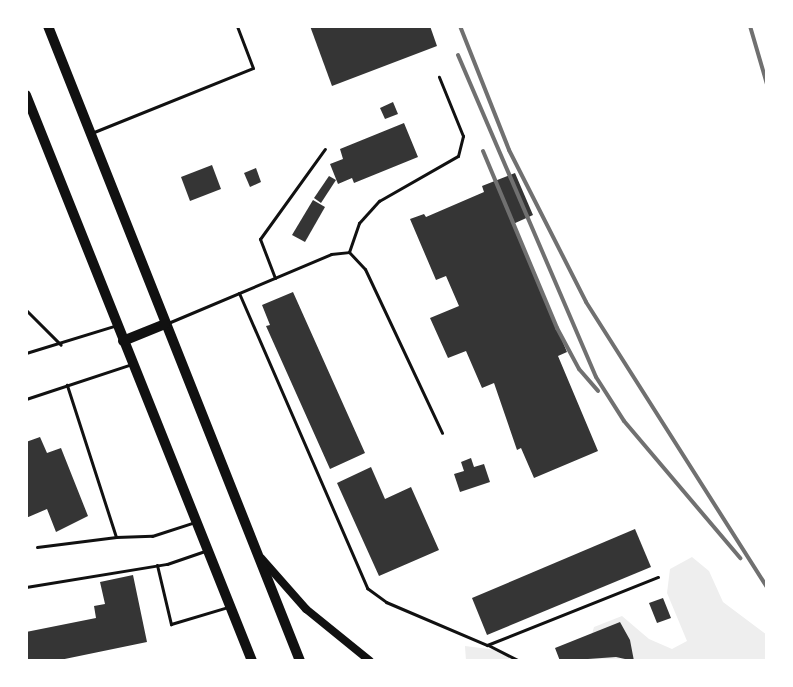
<!DOCTYPE html>
<html>
<head>
<meta charset="utf-8">
<style>
	body { margin:0 }
	#map { position:relative; width:793px; height:687px; overflow:hidden; background:#fff; font-family:Inter,sans-serif }
	div>[style] { position:absolute }
	.green>* { inset:0; background:#eee }
	.building>* { inset:0; background:#353535 }
	.service>* { height:3px; margin:-1.5px; padding:0 1.5px; transform-origin:1.5px; border-radius:1.5px; background:#111 }
	.tertiary>* { height:8px; margin:-4px; padding:0 4px; transform-origin:4px; border-radius:4px; background:#111 }
	.primary>* { height:10px; margin:-5px; padding:0 5px; transform-origin:5px; border-radius:5px; background:#111 }
	.rail>* { height:4px; margin:-2px; padding:0 2px; transform-origin:2px; border-radius:2px; background:#707070 }
	span { translate:-50% -50%; white-space:nowrap; text-align:center; line-height:1.15; -webkit-text-stroke:5px #fff; paint-order:stroke }
	.frame { position:absolute; inset:0; border:28px solid #fff; pointer-events:none }
</style>
</head>
<body>
<div id="map">
	<div class="green">
		<i style="clip-path:polygon(692px 557px,709px 571px,723px 602px,767px 635px,767px 661px,591px 661px,587px 651px,594px 627px,622px 616px,649px 639px,672px 649px,687px 641px,667px 593px,670px 569px)"></i>
		<i style="clip-path:polygon(465px 646px,497px 650px,518px 661px,466px 661px)"></i>
	</div>
	<div class="building">
		<i style="clip-path:polygon(310px 26px,430px 26px,437px 46px,332px 86px)"></i>
		<i style="clip-path:polygon(393px 102px,398px 114px,385px 119px,380px 108px)"></i>
		<i style="clip-path:polygon(404px 123px,418px 157px,354px 183px,352px 178px,338px 184px,330px 164px,343px 159px,340px 149px)"></i>
		<i style="clip-path:polygon(212px 165px,221px 189px,190px 201px,181px 177px)"></i>
		<i style="clip-path:polygon(256px 168px,261px 182px,250px 187px,244px 173px)"></i>
		<i style="clip-path:polygon(515px 173px,533px 215px,513px 224px,567px 352px,558px 356px,598px 451px,534px 478px,521px 448px,517px 450px,494px 383px,482px 388px,466px 351px,448px 358px,430px 318px,459px 306px,446px 276px,436px 280px,410px 219px,424px 214px,426px 217px,484px 192px,482px 186px)"></i>
		<i style="clip-path:polygon(329px 176px,336px 180px,321px 203px,314px 198px)"></i>
		<i style="clip-path:polygon(313px 200px,325px 207px,305px 242px,292px 235px)"></i>
		<i style="clip-path:polygon(293px 292px,365px 453px,330px 469px,266px 326px,270px 325px,262px 305px)"></i>
		<i style="clip-path:polygon(40px 437px,47px 453px,61px 448px,88px 516px,56px 532px,47px 509px,26px 518px,26px 442px)"></i>
		<i style="clip-path:polygon(471px 458px,474px 467px,484px 464px,490px 482px,460px 492px,454px 474px,464px 471px,461px 462px)"></i>
		<i style="clip-path:polygon(371px 467px,385px 499px,411px 487px,439px 550px,379px 576px,337px 483px)"></i>
		<i style="clip-path:polygon(635px 529px,651px 567px,487px 635px,472px 598px)"></i>
		<i style="clip-path:polygon(133px 575px,147px 642px,55px 661px,26px 661px,26px 632px,96px 618px,94px 606px,105px 604px,100px 582px)"></i>
		<i style="clip-path:polygon(663px 598px,671px 618px,657px 623px,649px 603px)"></i>
		<i style="clip-path:polygon(620px 622px,630px 640px,634px 661px,616px 657px,560px 661px,555px 648px)"></i>
	</div>
	<div class="service">
		<i style="left:94px;top:132px;width:171px;rotate:-21.9deg"></i>
		<i style="left:253px;top:68px;width:45px;rotate:-110.9deg"></i>
		<i style="left:349px;top:252px;width:31px;rotate:-71deg"></i>
		<i style="left:359px;top:223px;width:30px;rotate:-48deg"></i>
		<i style="left:379px;top:201px;width:91px;rotate:-29.7deg"></i>
		<i style="left:458px;top:156px;width:21px;rotate:-76deg"></i>
		<i style="left:463px;top:136px;width:64px;rotate:-112.1deg"></i>
		<i style="left:275px;top:278px;width:42px;rotate:-111deg"></i>
		<i style="left:260px;top:239px;width:111px;rotate:-54.2deg"></i>
		<i style="left:239px;top:293px;width:322px;rotate:66.5deg"></i>
		<i style="left:367px;top:588px;width:24px;rotate:36deg"></i>
		<i style="left:386px;top:602px;width:110px;rotate:23.1deg"></i>
		<i style="left:487px;top:645px;width:184px;rotate:-21.7deg"></i>
		<i style="left:26px;top:310px;width:49px;rotate:45deg"></i>
		<i style="left:168px;top:323px;width:177px;rotate:-22.9deg"></i>
		<i style="left:331px;top:254px;width:18px;rotate:-6deg"></i>
		<i style="left:349px;top:252px;width:23px;rotate:47deg"></i>
		<i style="left:365px;top:269px;width:181px;rotate:64.8deg"></i>
		<i style="left:26px;top:353px;width:95px;rotate:-17.1deg"></i>
		<i style="left:26px;top:399px;width:112px;rotate:-18.3deg"></i>
		<i style="left:116px;top:537px;width:36px;rotate:-2deg"></i>
		<i style="left:152px;top:536px;width:45px;rotate:-18deg"></i>
		<i style="left:37px;top:547px;width:80px;rotate:-7.2deg"></i>
		<i style="left:116px;top:537px;width:160px;rotate:-107.9deg"></i>
		<i style="left:157px;top:565px;width:61px;rotate:76.7deg"></i>
		<i style="left:171px;top:624px;width:59px;rotate:-16.6deg"></i>
		<i style="left:26px;top:587px;width:143px;rotate:-9.3deg"></i>
		<i style="left:167px;top:564px;width:40px;rotate:-18.9deg"></i>
		<i style="left:488px;top:645px;width:35px;rotate:27deg"></i>
		<i style="left:180px;top:661px;width:11px"></i>
	</div>
	<div class="tertiary">
		<i style="left:261px;top:558px;width:68px;rotate:48.6deg"></i>
		<i style="left:306px;top:609px;width:82px;rotate:39.1deg"></i>
	</div>
	<div class="primary">
		<i style="left:48px;top:26px;width:683px;rotate:68.35deg"></i>
		<i style="left:26px;top:95px;width:609px;rotate:68.23deg"></i>
		<i style="left:123px;top:341px;width:45px;rotate:-22deg"></i>
	</div>
	<div class="rail">
		<i style="left:460px;top:26px;width:133px;rotate:68.4deg"></i>
		<i style="left:509px;top:150px;width:170px;rotate:63.1deg"></i>
		<i style="left:586px;top:302px;width:338px;rotate:57.6deg"></i>
		<i style="left:750px;top:26px;width:60px;rotate:73.7deg"></i>
		<i style="left:458px;top:55px;width:350px;rotate:66.8deg"></i>
		<i style="left:596px;top:377px;width:52px;rotate:57.5deg"></i>
		<i style="left:624px;top:421px;width:180px;rotate:49.7deg"></i>
		<i style="left:483px;top:151px;width:192px;rotate:67.3deg"></i>
		<i style="left:557px;top:328px;width:47px;rotate:61.8deg"></i>
		<i style="left:579px;top:369px;width:29px;rotate:49deg"></i>
	</div>
	<div class="frame"></div>
</div>
</body>
</html>
